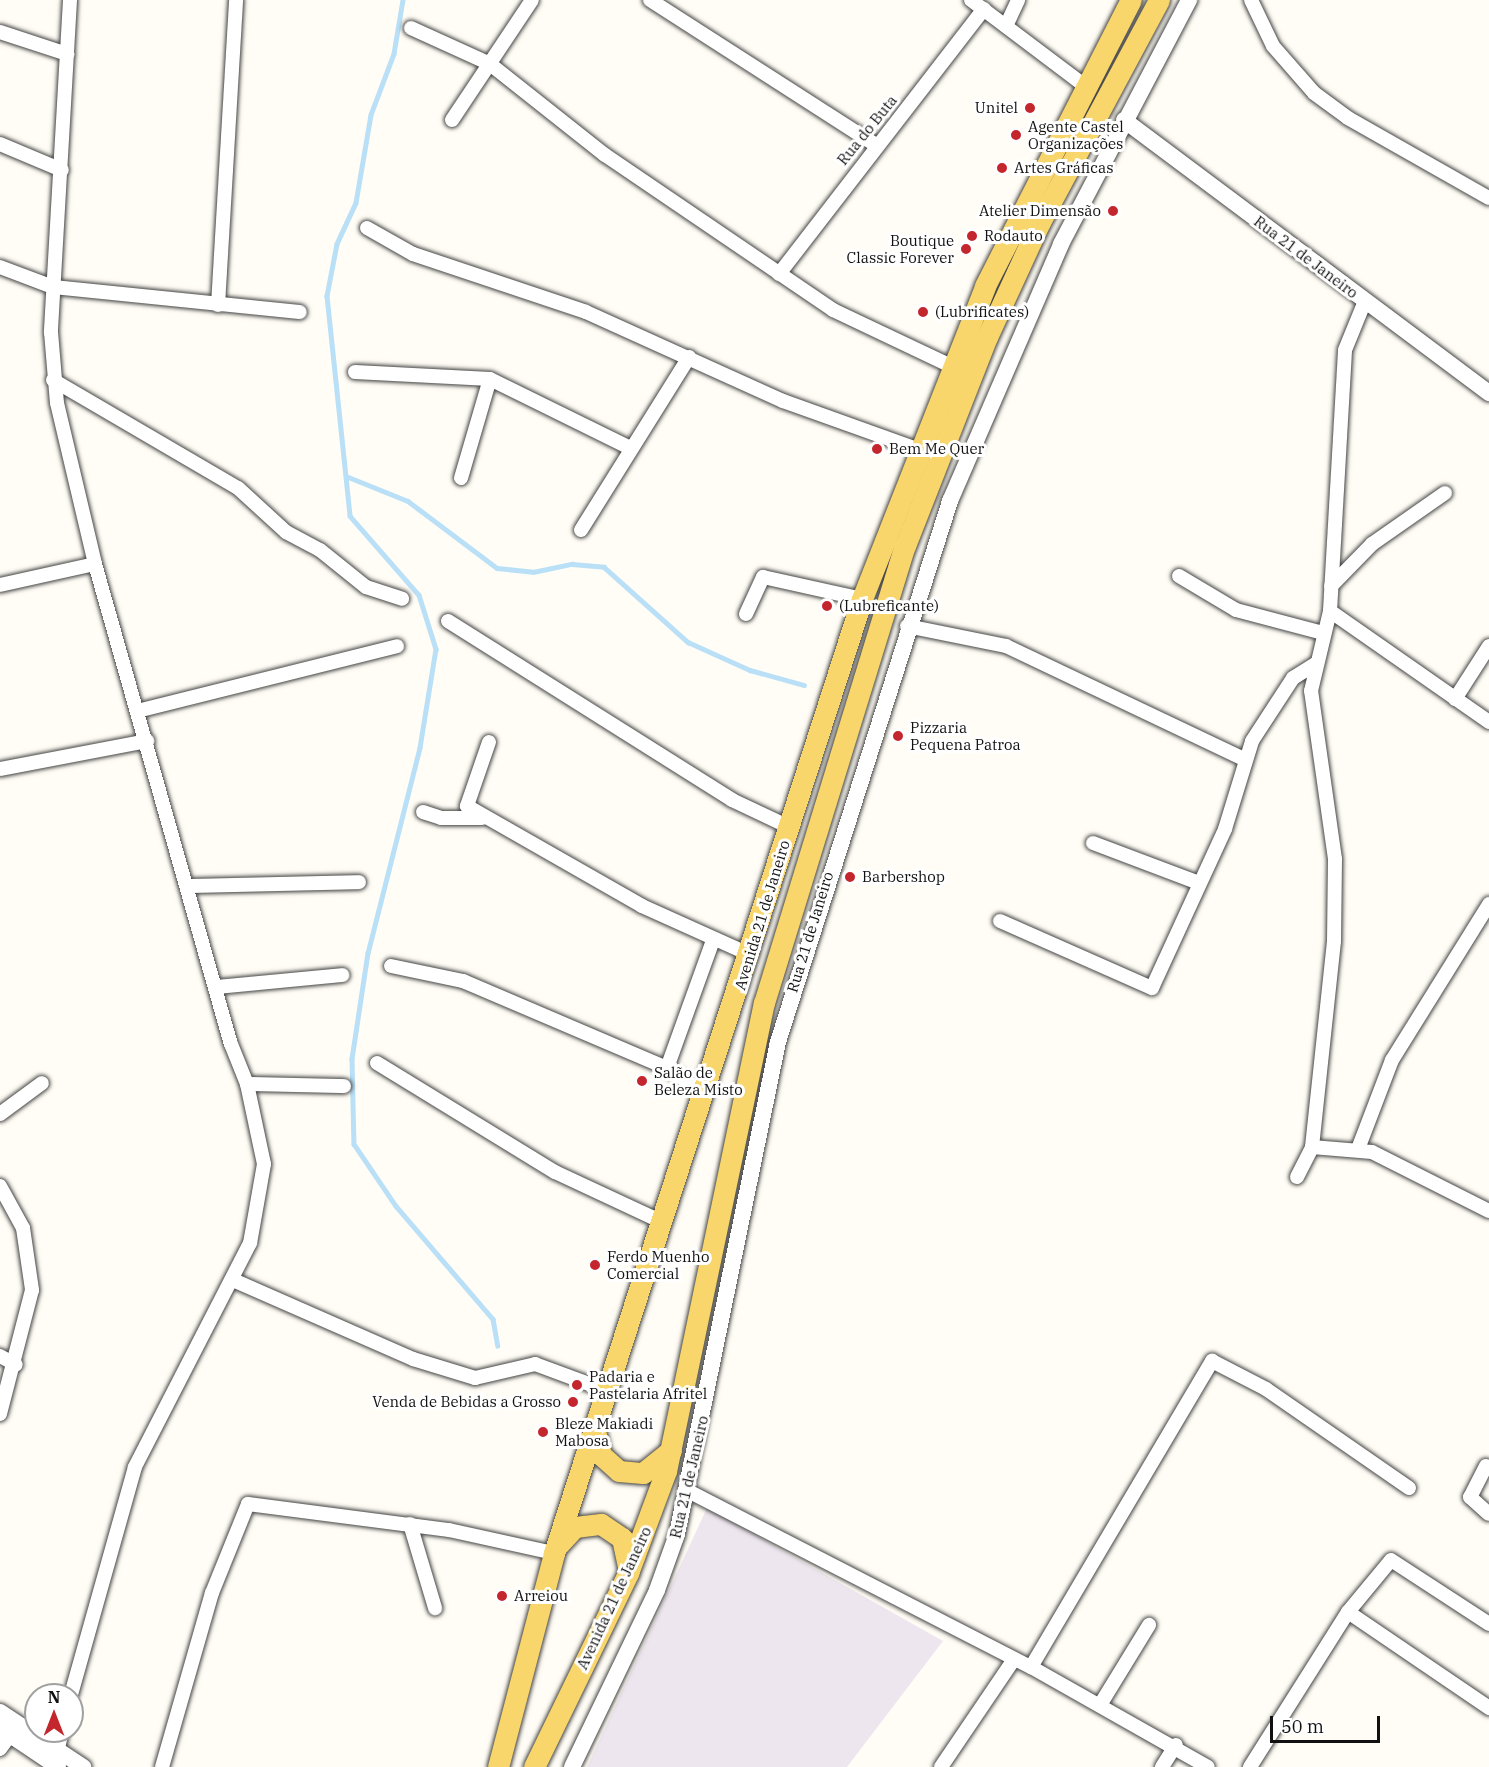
<!DOCTYPE html>
<html>
<head>
<meta charset="utf-8">
<style>
	body { margin:0 }
	#map { position:relative; width:1489px; height:1767px; overflow:hidden; background:#fffdf5; font-family:"IBM Plex Serif",serif }
	div>[style] { position:absolute }
	.industrial>* { inset:0; background:#eee6ef }
	.stream>* { height:4.5px; margin:-2.25px; padding:0 2.25px; transform-origin:2.25px; border-radius:2.25px; background:#b9e0f7 }
	.roads { filter:drop-shadow(0 0 2px #444) drop-shadow(0 0 2px #444) }
	.minor>* { height:14px; margin:-7px; padding:0 7px; transform-origin:7px; border-radius:7px; background:#fff }
	.tertiary>* { height:16px; margin:-8px; padding:0 8px; transform-origin:8px; border-radius:8px; background:#fff }
	.primary>* { height:21px; margin:-10.5px; padding:0 10.5px; transform-origin:10.5px; border-radius:10.5px; background:#f9d66b }
	.dots>* { width:16px; height:16px; translate:-50% -50%; box-sizing:border-box; border:3px solid #fff; border-radius:50% }
	span { translate:-50% -50%; white-space:nowrap; text-align:center; line-height:1.15; -webkit-text-stroke:6px #fff; paint-order:stroke }
	.poi-label { font-size:15px; color:#111 }
	.right { translate:-100% -50%; text-align:right }
	.left { translate:0 -50%; text-align:left }
	.street-label { font-size:15px; color:#111 }
	.north { position:absolute; left:24px; top:1683px; width:60px; height:60px; box-sizing:border-box; background:#fff; border:2px solid #a0a0a0; border-radius:50%; rotate:0deg; font-size:16px; font-weight:700; line-height:24px; text-align:center; color:#111 }
	.north::after { content:''; display:block; margin:auto; width:21px; height:27px; background:#c4262e; clip-path:polygon(50% 0,100% 100%,50% 72%,0 100%) }
	.scale { position:absolute; left:1270px; top:1716px; width:110px; height:27px; box-sizing:border-box; border:3px solid #111; border-top:0; padding-left:8px; font-size:18px; line-height:21px; white-space:nowrap; color:#111; -webkit-text-stroke:4px #fff; paint-order:stroke }
</style>
</head>
<body>
<div id="map">
	<div class="industrial">
		<i style="clip-path:polygon(707px 1508px,943px 1641px,847px 1767px,587px 1767px)"></i>
	</div>
	<div class="stream">
		<i style="left:403px;top:0;width:55px;rotate:99.5deg"></i>
		<i style="left:394px;top:54px;width:65px;rotate:110.7deg"></i>
		<i style="left:371px;top:115px;width:89px;rotate:99.7deg"></i>
		<i style="left:356px;top:203px;width:45px;rotate:114.9deg"></i>
		<i style="left:337px;top:244px;width:53px;rotate:100.9deg"></i>
		<i style="left:327px;top:296px;width:221px;rotate:84deg"></i>
		<i style="left:350px;top:516px;width:105px;rotate:48.9deg"></i>
		<i style="left:419px;top:595px;width:57px;rotate:72.5deg"></i>
		<i style="left:436px;top:649px;width:100px;rotate:99.2deg"></i>
		<i style="left:420px;top:748px;width:211px;rotate:104.2deg"></i>
		<i style="left:368px;top:953px;width:107px;rotate:98.6deg"></i>
		<i style="left:352px;top:1059px;width:85px;rotate:88.7deg"></i>
		<i style="left:354px;top:1144px;width:75px;rotate:55.9deg"></i>
		<i style="left:396px;top:1206px;width:149px;rotate:49.4deg"></i>
		<i style="left:493px;top:1319px;width:27px;rotate:80deg"></i>
		<i style="left:346px;top:476px;width:67px;rotate:22deg"></i>
		<i style="left:408px;top:501px;width:111px;rotate:37deg"></i>
		<i style="left:497px;top:568px;width:36px;rotate:6deg"></i>
		<i style="left:533px;top:572px;width:40px;rotate:-12deg"></i>
		<i style="left:572px;top:564px;width:32px;rotate:5deg"></i>
		<i style="left:604px;top:567px;width:113px;rotate:41.8deg"></i>
		<i style="left:688px;top:642px;width:68px;rotate:24.3deg"></i>
		<i style="left:750px;top:670px;width:56px;rotate:15.5deg"></i>
	</div>
	<div class="roads">
		<div class="minor">
			<i style="left:70px;top:0;width:333px;rotate:93.3deg"></i>
			<i style="left:51px;top:332px;width:71px;rotate:85.2deg"></i>
			<i style="left:57px;top:403px;width:165px;rotate:76.7deg"></i>
			<i style="left:95px;top:564px;width:499px;rotate:74.2deg"></i>
			<i style="left:231px;top:1044px;width:43px;rotate:68.2deg"></i>
			<i style="left:247px;top:1084px;width:82px;rotate:78deg"></i>
			<i style="left:264px;top:1164px;width:80px;rotate:100deg"></i>
			<i style="left:250px;top:1243px;width:252px;rotate:117.2deg"></i>
			<i style="left:135px;top:1467px;width:237px;rotate:105.7deg"></i>
			<i style="left:650px;top:0;width:266px;rotate:32.7deg"></i>
			<i style="left:971px;top:0;width:143px;rotate:37deg"></i>
			<i style="left:1251px;top:0;width:51px;rotate:64.4deg"></i>
			<i style="left:1273px;top:46px;width:62px;rotate:48.9deg"></i>
			<i style="left:1314px;top:93px;width:42px;rotate:36.3deg"></i>
			<i style="left:1348px;top:118px;width:162px;rotate:29.6deg"></i>
			<i style="left:1006px;top:26px;width:29px;rotate:-65deg"></i>
			<i style="left:411px;top:28px;width:87px;rotate:24.5deg"></i>
			<i style="left:490px;top:64px;width:147px;rotate:38.4deg"></i>
			<i style="left:605px;top:155px;width:276px;rotate:34.2deg"></i>
			<i style="left:833px;top:310px;width:131px;rotate:25.4deg"></i>
			<i style="left:0;top:32px;width:71px;rotate:18.2deg"></i>
			<i style="left:452px;top:120px;width:144px;rotate:-56.3deg"></i>
			<i style="left:0;top:144px;width:67px;rotate:22.8deg"></i>
			<i style="left:367px;top:228px;width:53px;rotate:29.5deg"></i>
			<i style="left:413px;top:254px;width:182px;rotate:18.5deg"></i>
			<i style="left:586px;top:312px;width:216px;rotate:24.3deg"></i>
			<i style="left:783px;top:401px;width:142px;rotate:19.7deg"></i>
			<i style="left:0;top:267px;width:57px;rotate:20.7deg"></i>
			<i style="left:53px;top:287px;width:248px;rotate:5.8deg"></i>
			<i style="left:779px;top:274px;width:335px;rotate:-52.3deg"></i>
			<i style="left:218px;top:305px;width:306px;rotate:-86.6deg"></i>
			<i style="left:355px;top:372px;width:135px;rotate:3deg"></i>
			<i style="left:490px;top:379px;width:156px;rotate:26.2deg"></i>
			<i style="left:53px;top:380px;width:214px;rotate:30.3deg"></i>
			<i style="left:238px;top:488px;width:65px;rotate:42.5deg"></i>
			<i style="left:286px;top:532px;width:38px;rotate:28deg"></i>
			<i style="left:320px;top:550px;width:59px;rotate:38.8deg"></i>
			<i style="left:366px;top:587px;width:38px;rotate:18deg"></i>
			<i style="left:461px;top:478px;width:103px;rotate:-73.7deg"></i>
			<i style="left:581px;top:530px;width:204px;rotate:-58deg"></i>
			<i style="left:1179px;top:576px;width:66px;rotate:30.8deg"></i>
			<i style="left:1236px;top:610px;width:90px;rotate:14.8deg"></i>
			<i style="left:0;top:585px;width:97px;rotate:-12.5deg"></i>
			<i style="left:1331px;top:586px;width:59px;rotate:-45.7deg"></i>
			<i style="left:1372px;top:544px;width:89px;rotate:-34.9deg"></i>
			<i style="left:1330px;top:611px;width:194px;rotate:34.9deg"></i>
			<i style="left:746px;top:614px;width:41px;rotate:-65.3deg"></i>
			<i style="left:763px;top:577px;width:101px;rotate:12.5deg"></i>
			<i style="left:448px;top:621px;width:336px;rotate:32.2deg"></i>
			<i style="left:732px;top:800px;width:63px;rotate:25.3deg"></i>
			<i style="left:907px;top:626px;width:101px;rotate:11.4deg"></i>
			<i style="left:1006px;top:646px;width:263px;rotate:25.4deg"></i>
			<i style="left:1455px;top:699px;width:63px;rotate:-57.3deg"></i>
			<i style="left:137px;top:711px;width:268px;rotate:-14deg"></i>
			<i style="left:489px;top:742px;width:68px;rotate:109deg"></i>
			<i style="left:467px;top:806px;width:202px;rotate:29.7deg"></i>
			<i style="left:642px;top:906px;width:120px;rotate:24.2deg"></i>
			<i style="left:0;top:769px;width:150px;rotate:-10.8deg"></i>
			<i style="left:423px;top:812px;width:19px;rotate:18deg"></i>
			<i style="left:441px;top:818px;width:41px"></i>
			<i style="left:1093px;top:843px;width:113px;rotate:20.7deg"></i>
			<i style="left:187px;top:886px;width:172px;rotate:-1.3deg"></i>
			<i style="left:1000px;top:921px;width:166px;rotate:23.8deg"></i>
			<i style="left:1152px;top:988px;width:175px;rotate:-65.3deg"></i>
			<i style="left:1225px;top:829px;width:92px;rotate:-72.9deg"></i>
			<i style="left:1252px;top:741px;width:75px;rotate:-56.9deg"></i>
			<i style="left:1293px;top:678px;width:26px;rotate:-32deg"></i>
			<i style="left:391px;top:966px;width:74px;rotate:11.8deg"></i>
			<i style="left:463px;top:981px;width:222px;rotate:23.1deg"></i>
			<i style="left:667px;top:1068px;width:47px;rotate:33.7deg"></i>
			<i style="left:216px;top:987px;width:127px;rotate:-5.4deg"></i>
			<i style="left:377px;top:1063px;width:209px;rotate:31.5deg"></i>
			<i style="left:555px;top:1172px;width:118px;rotate:25deg"></i>
			<i style="left:667px;top:1068px;width:136px;rotate:-70.2deg"></i>
			<i style="left:247px;top:1084px;width:97px;rotate:1.2deg"></i>
			<i style="left:0;top:1114px;width:52px;rotate:-36.4deg"></i>
			<i style="left:1312px;top:1147px;width:60px;rotate:4.8deg"></i>
			<i style="left:1372px;top:1152px;width:131px;rotate:26.8deg"></i>
			<i style="left:1358px;top:1149px;width:95px;rotate:-69.1deg"></i>
			<i style="left:1392px;top:1060px;width:184px;rotate:-58.1deg"></i>
			<i style="left:1297px;top:1177px;width:34px;rotate:-63deg"></i>
			<i style="left:1312px;top:1147px;width:207px;rotate:-83.9deg"></i>
			<i style="left:1334px;top:941px;width:82px;rotate:-89.3deg"></i>
			<i style="left:1335px;top:859px;width:170px;rotate:-98.1deg"></i>
			<i style="left:1311px;top:691px;width:82px;rotate:-76.6deg"></i>
			<i style="left:1330px;top:611px;width:261px;rotate:-86.7deg"></i>
			<i style="left:1345px;top:350px;width:53px;rotate:-67.8deg"></i>
			<i style="left:0;top:1186px;width:48px;rotate:61.3deg"></i>
			<i style="left:23px;top:1228px;width:63px;rotate:81.7deg"></i>
			<i style="left:32px;top:1290px;width:128px;rotate:104.5deg"></i>
			<i style="left:233px;top:1280px;width:197px;rotate:23.7deg"></i>
			<i style="left:413px;top:1359px;width:65px;rotate:17deg"></i>
			<i style="left:475px;top:1378px;width:62px;rotate:-13.1deg"></i>
			<i style="left:535px;top:1364px;width:78px;rotate:20.3deg"></i>
			<i style="left:0;top:1356px;width:18px;rotate:29deg"></i>
			<i style="left:1486px;top:1466px;width:35px;rotate:117deg"></i>
			<i style="left:1470px;top:1497px;width:25px;rotate:42deg"></i>
			<i style="left:688px;top:1491px;width:386px;rotate:27.2deg"></i>
			<i style="left:1031px;top:1667px;width:203px;rotate:29.5deg"></i>
			<i style="left:410px;top:1524px;width:88px;rotate:73.4deg"></i>
			<i style="left:1348px;top:1612px;width:171px;rotate:34.2deg"></i>
			<i style="left:1031px;top:1667px;width:356px;rotate:-59.4deg"></i>
			<i style="left:1212px;top:1361px;width:61px;rotate:27.4deg"></i>
			<i style="left:1266px;top:1389px;width:174px;rotate:34.7deg"></i>
			<i style="left:1100px;top:1705px;width:94px;rotate:-58.5deg"></i>
			<i style="left:58px;top:1748px;width:17px;rotate:-77deg"></i>
			<i style="left:0;top:1749px;width:19px;rotate:-54deg"></i>
			<i style="left:162px;top:1767px;width:181px;rotate:-74deg"></i>
			<i style="left:212px;top:1593px;width:96px;rotate:-68deg"></i>
			<i style="left:248px;top:1504px;width:203px;rotate:7.4deg"></i>
			<i style="left:449px;top:1530px;width:107px;rotate:12.4deg"></i>
			<i style="left:941px;top:1767px;width:130px;rotate:-55.9deg"></i>
			<i style="left:1162px;top:1767px;width:26px;rotate:-58deg"></i>
			<i style="left:1250px;top:1767px;width:183px;rotate:-57.7deg"></i>
			<i style="left:1348px;top:1612px;width:67px;rotate:-50.4deg"></i>
			<i style="left:1391px;top:1560px;width:117px;rotate:33.1deg"></i>
		</div>
		<div class="tertiary">
			<i style="left:1124px;top:120px;width:456px;rotate:36.8deg"></i>
			<i style="left:0;top:1712px;width:100px;rotate:33.5deg"></i>
			<i style="left:0;top:1728px;width:70px;rotate:33.9deg"></i>
			<i style="left:572px;top:1767px;width:196px;rotate:-64.3deg"></i>
			<i style="left:657px;top:1590px;width:59px;rotate:-70.3deg"></i>
			<i style="left:677px;top:1534px;width:502px;rotate:-78.4deg"></i>
			<i style="left:778px;top:1042px;width:568px;rotate:-72.36deg"></i>
			<i style="left:950px;top:501px;width:280px;rotate:-66.6deg"></i>
			<i style="left:1061px;top:244px;width:276px;rotate:-62.3deg"></i>
		</div>
		<div class="primary">
			<i style="left:595px;top:1431px;width:25px;rotate:76deg"></i>
			<i style="left:601px;top:1455px;width:24px;rotate:42deg"></i>
			<i style="left:619px;top:1471px;width:24px;rotate:5deg"></i>
			<i style="left:643px;top:1473px;width:36px;rotate:-39deg"></i>
			<i style="left:559px;top:1544px;width:23px;rotate:-47deg"></i>
			<i style="left:575px;top:1527px;width:26px;rotate:-7deg"></i>
			<i style="left:601px;top:1524px;width:25px;rotate:34deg"></i>
			<i style="left:622px;top:1538px;width:33px;rotate:78deg"></i>
			<i style="left:498px;top:1767px;width:221px;rotate:-75.3deg"></i>
			<i style="left:554px;top:1553px;width:1002px;rotate:-72.11deg"></i>
			<i style="left:862px;top:599px;width:336px;rotate:-68.5deg"></i>
			<i style="left:985px;top:286px;width:321px;rotate:-63deg"></i>
			<i style="left:534px;top:1767px;width:216px;rotate:-64.1deg"></i>
			<i style="left:628px;top:1573px;width:109px;rotate:-69.6deg"></i>
			<i style="left:666px;top:1471px;width:478px;rotate:-78.2deg"></i>
			<i style="left:764px;top:1003px;width:478px;rotate:-72.9deg"></i>
			<i style="left:905px;top:546px;width:225px;rotate:-68.6deg"></i>
			<i style="left:987px;top:337px;width:127px;rotate:-65.3deg"></i>
			<i style="left:1040px;top:222px;width:252px;rotate:-61.8deg"></i>
		</div>
	</div>
	<div class="dots">
		<i style="left:1030px;top:108px;background:#c4262e"></i>
		<i style="left:1016px;top:135px;background:#c4262e"></i>
		<i style="left:1002px;top:168px;background:#c4262e"></i>
		<i style="left:1113px;top:211px;background:#c4262e"></i>
		<i style="left:972px;top:236px;background:#c4262e"></i>
		<i style="left:966px;top:249px;background:#c4262e"></i>
		<i style="left:923px;top:312px;background:#c4262e"></i>
		<i style="left:877px;top:449px;background:#c4262e"></i>
		<i style="left:827px;top:606px;background:#c4262e"></i>
		<i style="left:898px;top:736px;background:#c4262e"></i>
		<i style="left:850px;top:877px;background:#c4262e"></i>
		<i style="left:642px;top:1081px;background:#c4262e"></i>
		<i style="left:595px;top:1265px;background:#c4262e"></i>
		<i style="left:577px;top:1385px;background:#c4262e"></i>
		<i style="left:573px;top:1402px;background:#c4262e"></i>
		<i style="left:543px;top:1432px;background:#c4262e"></i>
		<i style="left:502px;top:1596px;background:#c4262e"></i>
	</div>
	<div class="poi-label">
		<span class="right" style="left:1018px;top:108px">Unitel</span>
		<span class="left" style="left:1028px;top:135px">Agente Castel<br>Organizações</span>
		<span class="left" style="left:1014px;top:168px">Artes Gráficas</span>
		<span class="right" style="left:1101px;top:211px">Atelier Dimensão</span>
		<span class="left" style="left:984px;top:236px">Rodauto</span>
		<span class="right" style="left:954px;top:249px">Boutique<br>Classic Forever</span>
		<span class="left" style="left:935px;top:312px">(Lubrificates)</span>
		<span class="left" style="left:889px;top:449px">Bem Me Quer</span>
		<span class="left" style="left:839px;top:606px">(Lubreficante)</span>
		<span class="left" style="left:910px;top:736px">Pizzaria<br>Pequena Patroa</span>
		<span class="left" style="left:862px;top:877px">Barbershop</span>
		<span class="left" style="left:654px;top:1081px">Salão de<br>Beleza Misto</span>
		<span class="left" style="left:607px;top:1265px">Ferdo Muenho<br>Comercial</span>
		<span class="left" style="left:589px;top:1385px">Padaria e<br>Pastelaria Afritel</span>
		<span class="right" style="left:561px;top:1402px">Venda de Bebidas a Grosso</span>
		<span class="left" style="left:555px;top:1432px">Bleze Makiadi<br>Mabosa</span>
		<span class="left" style="left:514px;top:1596px">Arreiou</span>
	</div>
	<div class="street-label">
		<span style="left:867px;top:130px;rotate:-51deg">Rua do Buta</span>
		<span style="left:1306px;top:257px;rotate:37deg">Rua 21 de Janeiro</span>
		<span style="left:762px;top:915px;rotate:-73deg">Avenida 21 de Janeiro</span>
		<span style="left:810px;top:932px;rotate:-73deg">Rua 21 de Janeiro</span>
		<span style="left:689px;top:1477px;rotate:-77deg">Rua 21 de Janeiro</span>
		<span style="left:614px;top:1598px;rotate:-65deg">Avenida 21 de Janeiro</span>
	</div>
	<div class="north">N</div>
	<div class="scale">50 m</div>
</div>
</body>
</html>
